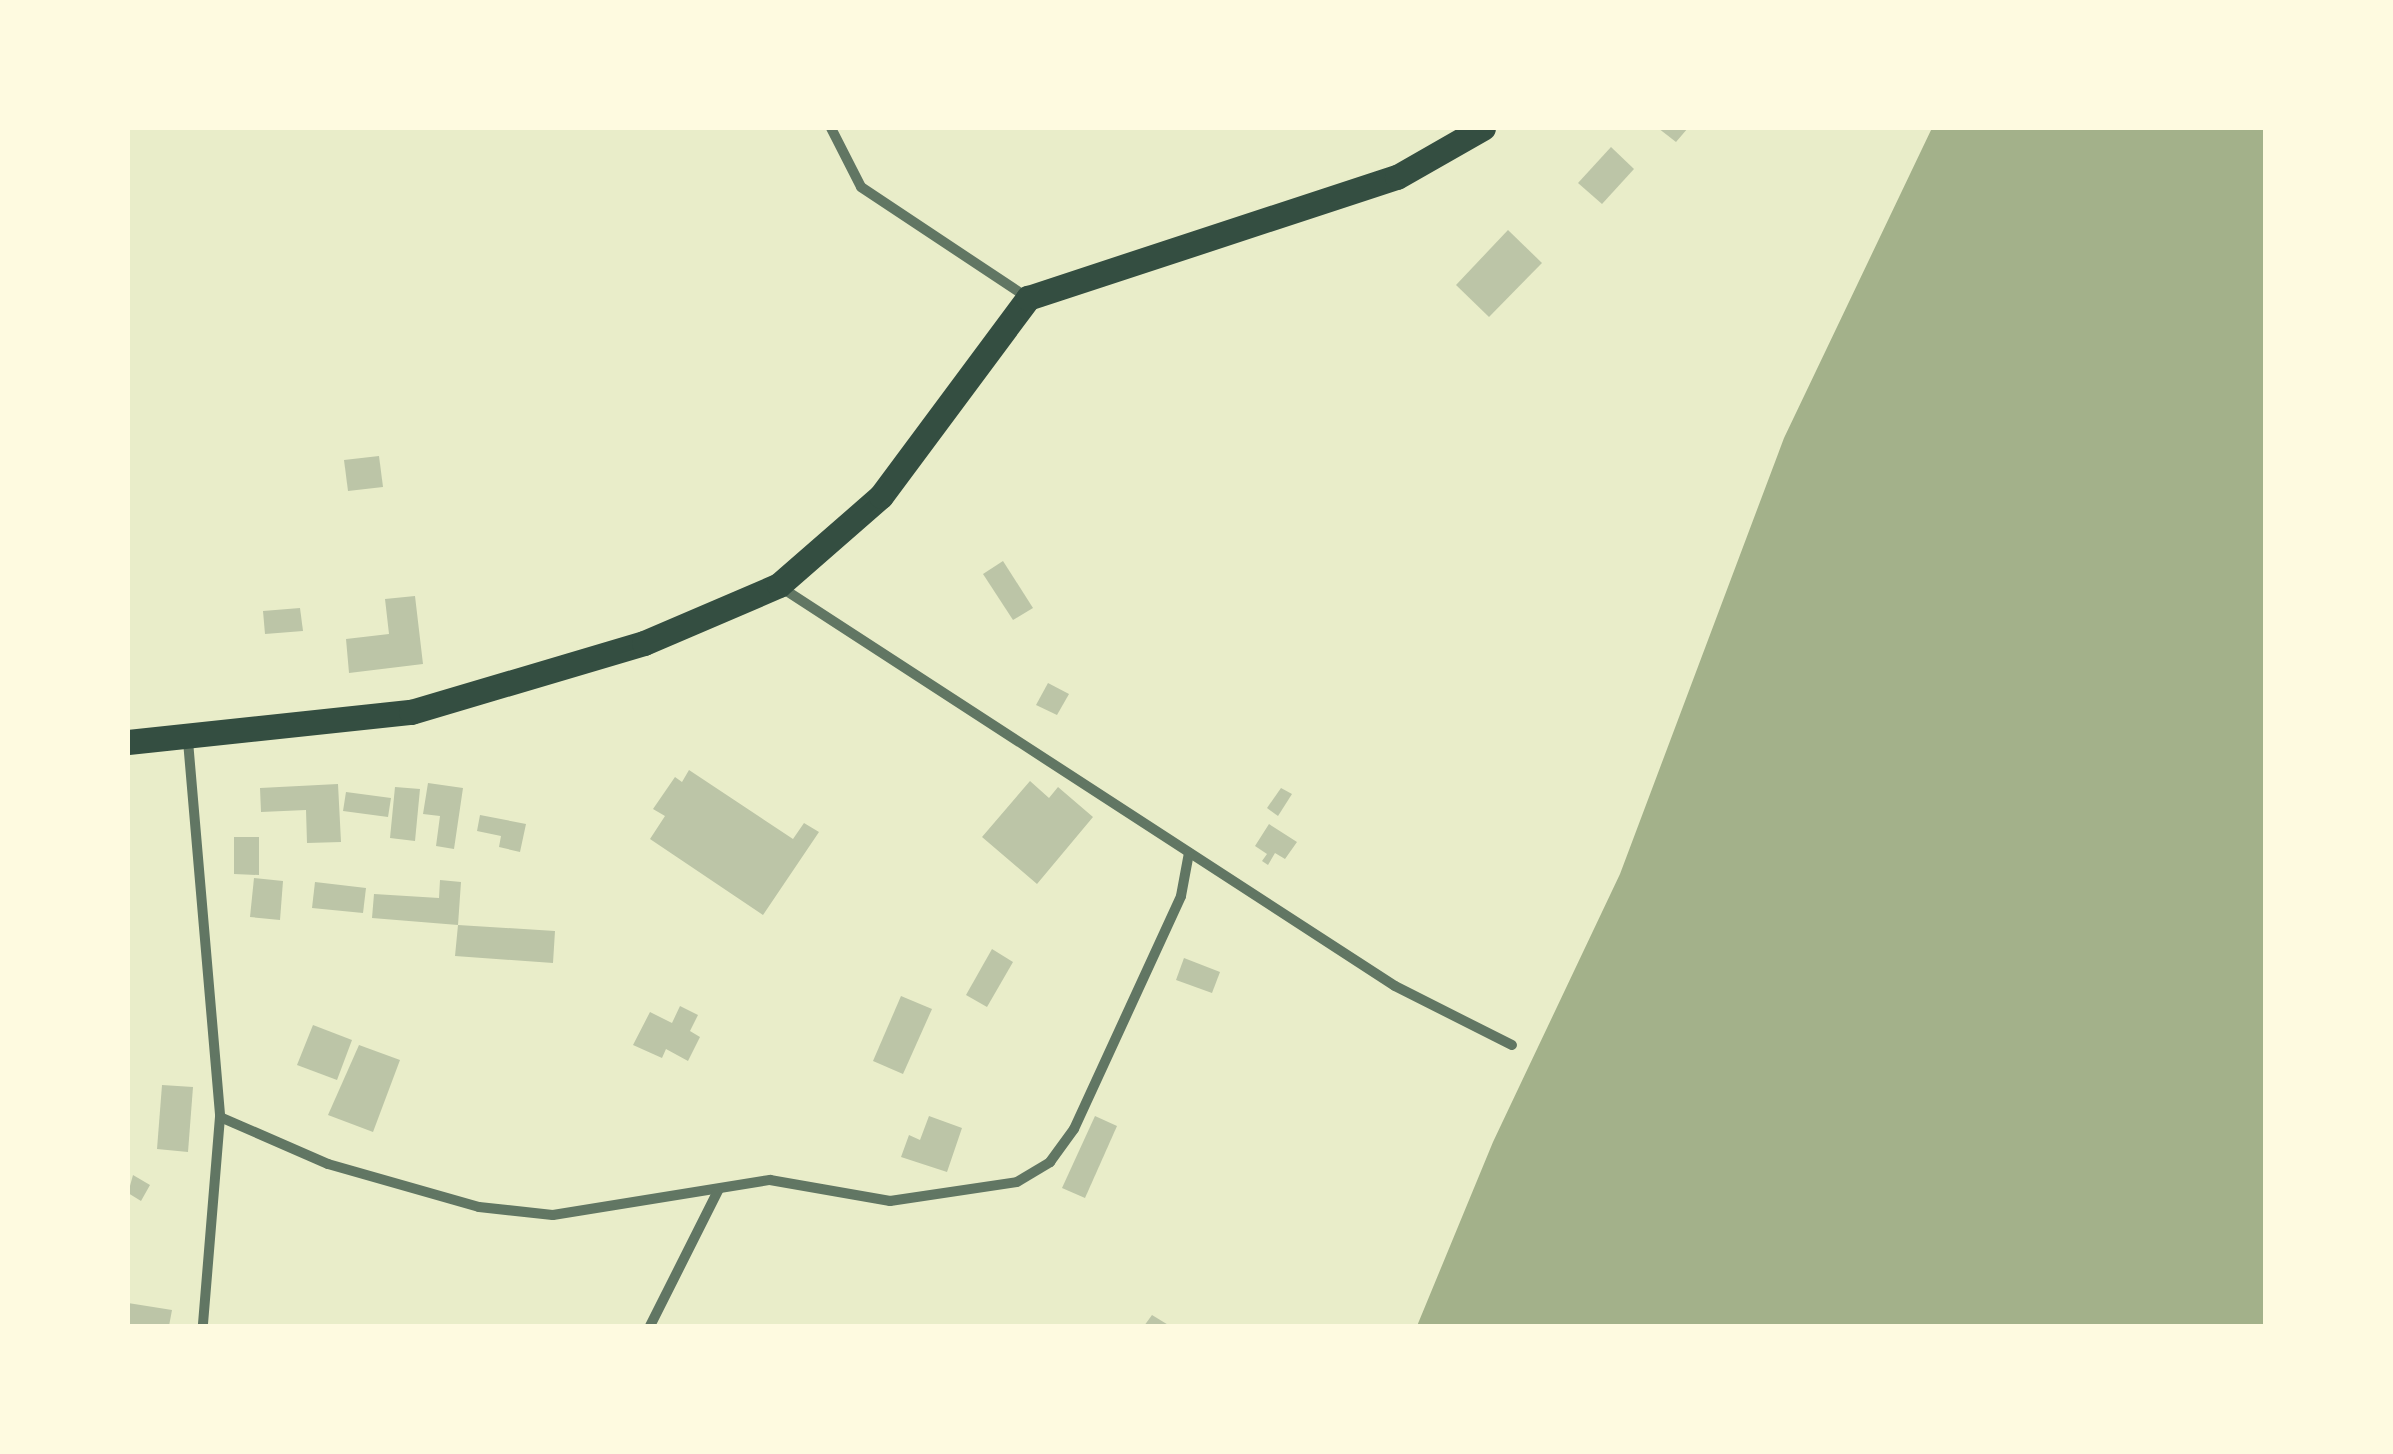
<!DOCTYPE html>
<html>
<head>
<meta charset="utf-8">
<style>
	body { margin:0 }
	#map { position:relative; width:2393px; height:1454px; overflow:hidden; background:#e9edc9; font-family:"Roboto Condensed",sans-serif }
	div>[style] { position:absolute }
	.water>* { inset:0; background:#a3b18a }
	.building>* { inset:0; background:#bcc5a7 }
	.minor>* { height:10px; margin:-5px; padding:0 5px; transform-origin:5px; border-radius:5px; background:#617663 }
	.primary>* { height:25px; margin:-12.5px; padding:0 12.5px; transform-origin:12.5px; border-radius:12.5px; background:#344e41 }
	span { translate:-50% -50%; white-space:nowrap; text-align:center; line-height:1.15; -webkit-text-stroke:9px #fefae0; paint-order:stroke }
	.frame { position:absolute; inset:0; border:130px solid #fefae0; pointer-events:none }
</style>
</head>
<body>
<div id="map">
	<div class="water">
		<i style="clip-path:polygon(1932px 128px,2265px 128px,2265px 1326px,1417px 1326px,1493px 1142px,1620px 874px,1784px 438px)"></i>
	</div>
	<div class="building">
		<i style="clip-path:polygon(1658px 128px,1688px 128px,1676px 142px)"></i>
		<i style="clip-path:polygon(1611px 147px,1634px 169px,1602px 204px,1578px 183px)"></i>
		<i style="clip-path:polygon(1508px 230px,1542px 263px,1489px 317px,1456px 285px)"></i>
		<i style="clip-path:polygon(379px 456px,383px 487px,348px 491px,344px 460px)"></i>
		<i style="clip-path:polygon(1003px 561px,1033px 608px,1013px 620px,983px 574px)"></i>
		<i style="clip-path:polygon(415px 596px,423px 664px,349px 673px,346px 639px,389px 634px,385px 599px)"></i>
		<i style="clip-path:polygon(300px 608px,303px 631px,265px 634px,263px 611px)"></i>
		<i style="clip-path:polygon(1048px 683px,1069px 694px,1057px 715px,1036px 705px)"></i>
		<i style="clip-path:polygon(689px 770px,793px 839px,804px 823px,819px 832px,763px 915px,650px 839px,665px 816px,653px 809px,675px 777px,682px 782px)"></i>
		<i style="clip-path:polygon(1030px 781px,1049px 798px,1058px 787px,1093px 817px,1037px 884px,982px 837px)"></i>
		<i style="clip-path:polygon(428px 783px,463px 788px,454px 849px,436px 846px,440px 816px,423px 814px)"></i>
		<i style="clip-path:polygon(338px 784px,341px 842px,307px 843px,306px 810px,261px 812px,260px 788px)"></i>
		<i style="clip-path:polygon(395px 787px,420px 789px,415px 841px,390px 838px)"></i>
		<i style="clip-path:polygon(1281px 788px,1292px 794px,1278px 816px,1267px 808px)"></i>
		<i style="clip-path:polygon(346px 792px,391px 798px,388px 817px,343px 811px)"></i>
		<i style="clip-path:polygon(480px 815px,526px 824px,520px 852px,499px 847px,501px 836px,477px 831px)"></i>
		<i style="clip-path:polygon(1269px 824px,1297px 842px,1285px 859px,1275px 853px,1268px 865px,1262px 861px,1267px 854px,1255px 846px)"></i>
		<i style="clip-path:polygon(234px 837px,259px 837px,259px 875px,234px 874px)"></i>
		<i style="clip-path:polygon(254px 878px,283px 881px,280px 920px,250px 917px)"></i>
		<i style="clip-path:polygon(440px 880px,461px 882px,458px 925px,555px 931px,553px 963px,455px 956px,458px 925px,372px 918px,374px 894px,439px 898px)"></i>
		<i style="clip-path:polygon(315px 882px,366px 888px,363px 913px,312px 908px)"></i>
		<i style="clip-path:polygon(992px 949px,1013px 962px,987px 1007px,966px 995px)"></i>
		<i style="clip-path:polygon(1184px 958px,1220px 972px,1212px 993px,1176px 980px)"></i>
		<i style="clip-path:polygon(901px 996px,932px 1009px,903px 1074px,873px 1061px)"></i>
		<i style="clip-path:polygon(680px 1006px,698px 1015px,690px 1031px,700px 1037px,688px 1061px,666px 1049px,662px 1058px,633px 1045px,650px 1012px,672px 1023px)"></i>
		<i style="clip-path:polygon(313px 1025px,352px 1040px,337px 1080px,297px 1065px)"></i>
		<i style="clip-path:polygon(359px 1045px,400px 1060px,373px 1132px,328px 1115px)"></i>
		<i style="clip-path:polygon(162px 1085px,193px 1087px,188px 1152px,157px 1149px)"></i>
		<i style="clip-path:polygon(929px 1116px,962px 1128px,947px 1172px,901px 1157px,909px 1135px,920px 1140px)"></i>
		<i style="clip-path:polygon(1095px 1116px,1117px 1126px,1085px 1198px,1062px 1188px)"></i>
		<i style="clip-path:polygon(133px 1175px,150px 1185px,141px 1201px,128px 1193px)"></i>
		<i style="clip-path:polygon(128px 1303px,172px 1310px,169px 1326px,128px 1326px)"></i>
		<i style="clip-path:polygon(1152px 1315px,1170px 1326px,1144px 1326px)"></i>
	</div>
	<div class="minor">
		<i style="left:831px;top:128px;width:66px;rotate:63deg"></i>
		<i style="left:861px;top:187px;width:201px;rotate:33.6deg"></i>
		<i style="left:779px;top:586px;width:734px;rotate:33deg"></i>
		<i style="left:1395px;top:986px;width:131px;rotate:26.8deg"></i>
		<i style="left:188px;top:741px;width:377px;rotate:85.1deg"></i>
		<i style="left:220px;top:1117px;width:210px;rotate:94.7deg"></i>
		<i style="left:220px;top:1117px;width:118px;rotate:23.5deg"></i>
		<i style="left:328px;top:1164px;width:157px;rotate:15.9deg"></i>
		<i style="left:479px;top:1207px;width:74px;rotate:6.2deg"></i>
		<i style="left:553px;top:1215px;width:220px;rotate:-9.2deg"></i>
		<i style="left:770px;top:1180px;width:122px;rotate:9.9deg"></i>
		<i style="left:890px;top:1201px;width:128px;rotate:-8.5deg"></i>
		<i style="left:1017px;top:1182px;width:39px;rotate:-31deg"></i>
		<i style="left:1050px;top:1162px;width:41px;rotate:-54deg"></i>
		<i style="left:1074px;top:1129px;width:256px;rotate:-65.3deg"></i>
		<i style="left:1181px;top:896px;width:44px;rotate:-79.5deg"></i>
		<i style="left:650px;top:1326px;width:153px;rotate:-63.3deg"></i>
	</div>
	<div class="primary">
		<i style="left:128px;top:742px;width:285px;rotate:-6.1deg"></i>
		<i style="left:411px;top:712px;width:243px;rotate:-16.5deg"></i>
		<i style="left:644px;top:643px;width:147px;rotate:-23.2deg"></i>
		<i style="left:779px;top:585px;width:135px;rotate:-41.1deg"></i>
		<i style="left:881px;top:496px;width:247px;rotate:-53.4deg"></i>
		<i style="left:1028px;top:298px;width:388px;rotate:-18.2deg"></i>
		<i style="left:1397px;top:177px;width:99px;rotate:-29.7deg"></i>
	</div>
	<div class="frame"></div>
</div>
</body>
</html>
